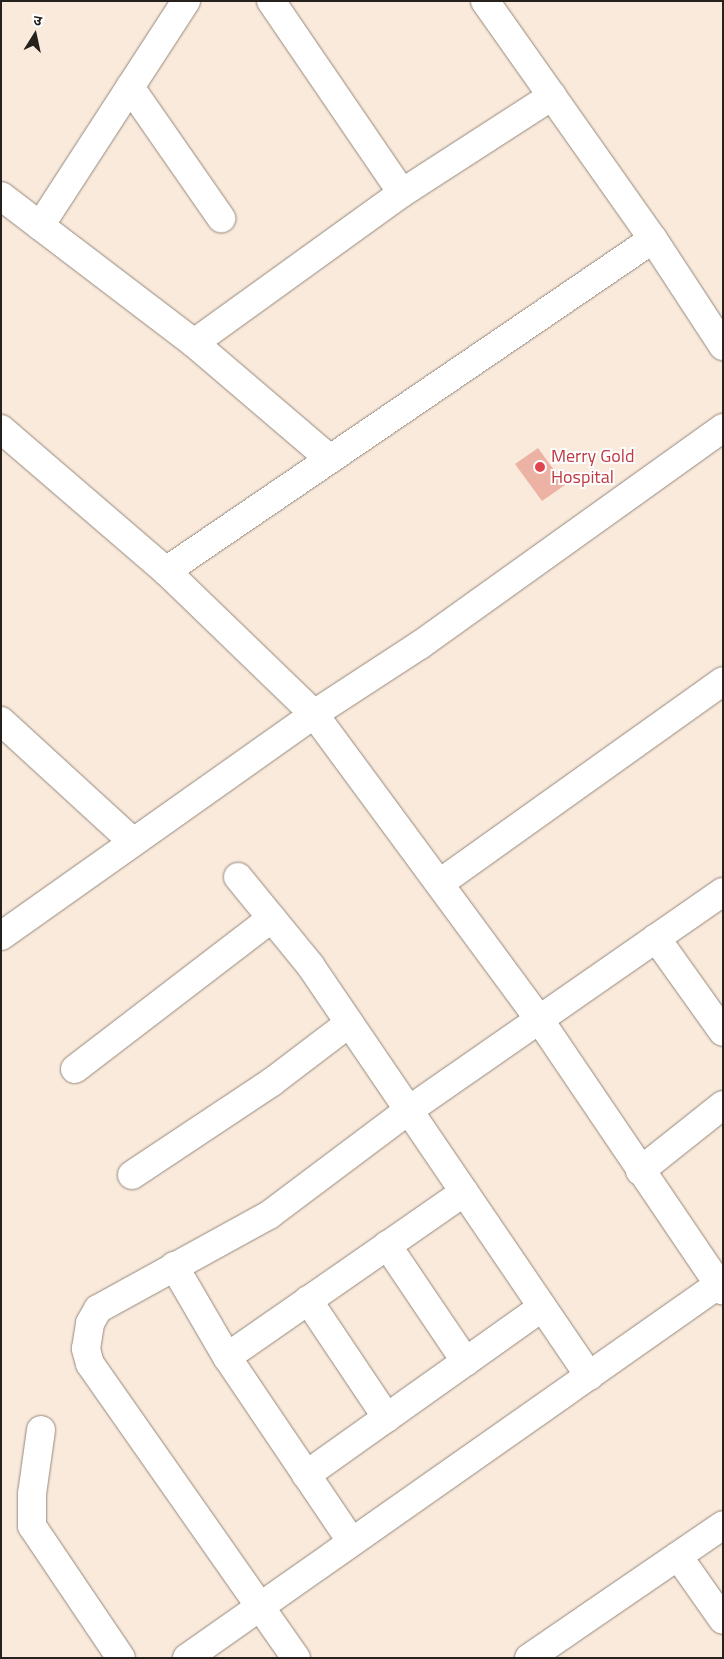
<!DOCTYPE html>
<html>
<head>
<meta charset="utf-8">
<style>
	body { margin:0 }
	#map { position:relative; width:724px; height:1659px; overflow:hidden; background:#f9eadc; font-family:"Titillium Web","Noto Sans Devanagari",sans-serif }
	div>[style] { position:absolute }
	.building>* { inset:0; background:#ecb2a4 }
	.roads { filter:drop-shadow(0 0 1px #95887b) drop-shadow(0 0 1px #95887b) }
	.minor>* { height:28px; margin:-14px; padding:0 14px; transform-origin:14px; border-radius:14px; background:#fff }
	.dots>* { width:14px; height:14px; translate:-50% -50%; box-sizing:border-box; border:2px solid #fff; border-radius:50% }
	span { translate:-50% -50%; white-space:nowrap; text-align:center; line-height:1.15; -webkit-text-stroke:4px #fff; paint-order:stroke }
	.health-label { font-size:18px; color:#be3a42 }
	.left { translate:0 -50%; text-align:left }
	.frame { position:absolute; inset:0; border:2px solid #26211c; pointer-events:none }
	.north { position:absolute; left:10px; top:10px; width:50px; height:50px; -webkit-text-stroke:4px #fff; paint-order:stroke; rotate:10deg; font-size:14px; font-weight:700; line-height:20px; text-align:center; color:#26211c }
	.north::after { content:''; display:block; margin:auto; width:18px; height:22px; background:#26211c; clip-path:polygon(50% 0,100% 100%,50% 72%,0 100%) }
</style>
</head>
<body>
<div id="map">
	<div class="building">
		<i style="clip-path:polygon(538px 448px,565px 485px,542px 501px,515px 464px)"></i>
	</div>
	<div class="roads">
		<div class="minor">
			<i style="left:271px;top:1px;width:232px;rotate:55.7deg"></i>
			<i style="left:485px;top:1px;width:291px;rotate:54.8deg"></i>
			<i style="left:653px;top:239px;width:128px;rotate:56.8deg"></i>
			<i style="left:130px;top:87px;width:160px;rotate:55.2deg"></i>
			<i style="left:1px;top:196px;width:243px;rotate:37.3deg"></i>
			<i style="left:194px;top:343px;width:179px;rotate:40.5deg"></i>
			<i style="left:40px;top:226px;width:268px;rotate:-57deg"></i>
			<i style="left:194px;top:343px;width:256px;rotate:-35.8deg"></i>
			<i style="left:402px;top:193px;width:179px;rotate:-32.9deg"></i>
			<i style="left:1px;top:429px;width:218px;rotate:40.7deg"></i>
			<i style="left:166px;top:571px;width:206px;rotate:44deg"></i>
			<i style="left:314px;top:714px;width:379px;rotate:53.6deg"></i>
			<i style="left:539px;top:1019px;width:328px;rotate:55.9deg"></i>
			<i style="left:166px;top:571px;width:589px;rotate:-34.28deg"></i>
			<i style="left:1px;top:721px;width:179px;rotate:42.5deg"></i>
			<i style="left:238px;top:877px;width:114px;rotate:50.7deg"></i>
			<i style="left:310px;top:965px;width:497px;rotate:55.8deg"></i>
			<i style="left:440px;top:883px;width:348px;rotate:-35.5deg"></i>
			<i style="left:1px;top:936px;width:384px;rotate:-35.3deg"></i>
			<i style="left:314px;top:714px;width:126px;rotate:-33.1deg"></i>
			<i style="left:420px;top:645px;width:373px;rotate:-35.6deg"></i>
			<i style="left:656px;top:938px;width:115px;rotate:54.5deg"></i>
			<i style="left:75px;top:1069px;width:248px;rotate:-37.5deg"></i>
			<i style="left:640px;top:1171px;width:106px;rotate:-38.5deg"></i>
			<i style="left:132px;top:1175px;width:168px;rotate:-33.6deg"></i>
			<i style="left:272px;top:1082px;width:96px;rotate:-37.3deg"></i>
			<i style="left:387px;top:1245px;width:141px;rotate:56deg"></i>
			<i style="left:174px;top:1266px;width:105px;rotate:59.8deg"></i>
			<i style="left:227px;top:1357px;width:223px;rotate:56deg"></i>
			<i style="left:308px;top:1300px;width:142px;rotate:56.2deg"></i>
			<i style="left:227px;top:1357px;width:289px;rotate:-34.8deg"></i>
			<i style="left:41px;top:1430px;width:65px;rotate:98deg"></i>
			<i style="left:32px;top:1494px;width:32px;rotate:90deg"></i>
			<i style="left:32px;top:1526px;width:159px;rotate:56deg"></i>
			<i style="left:306px;top:1475px;width:290px;rotate:-35.4deg"></i>
			<i style="left:678px;top:1556px;width:78px;rotate:54.9deg"></i>
			<i style="left:187px;top:1658px;width:649px;rotate:-35.09deg"></i>
			<i style="left:296px;top:1658px;width:359px;rotate:-125deg"></i>
			<i style="left:90px;top:1364px;width:16px;rotate:-105deg"></i>
			<i style="left:86px;top:1349px;width:26px;rotate:-81deg"></i>
			<i style="left:90px;top:1323px;width:16px;rotate:-60deg"></i>
			<i style="left:98px;top:1309px;width:195px;rotate:-28.8deg"></i>
			<i style="left:269px;top:1215px;width:175px;rotate:-36.9deg"></i>
			<i style="left:409px;top:1110px;width:382px;rotate:-34.8deg"></i>
			<i style="left:529px;top:1658px;width:235px;rotate:-34.4deg"></i>
		</div>
	</div>
	<div class="dots">
		<i style="left:540px;top:467px;background:#e0444e"></i>
	</div>
	<div class="health-label">
		<span class="left" style="left:551px;top:467px">Merry Gold<br>Hospital</span>
	</div>
	<div class="frame"></div>
	<div class="north">उ</div>
</div>
</body>
</html>
